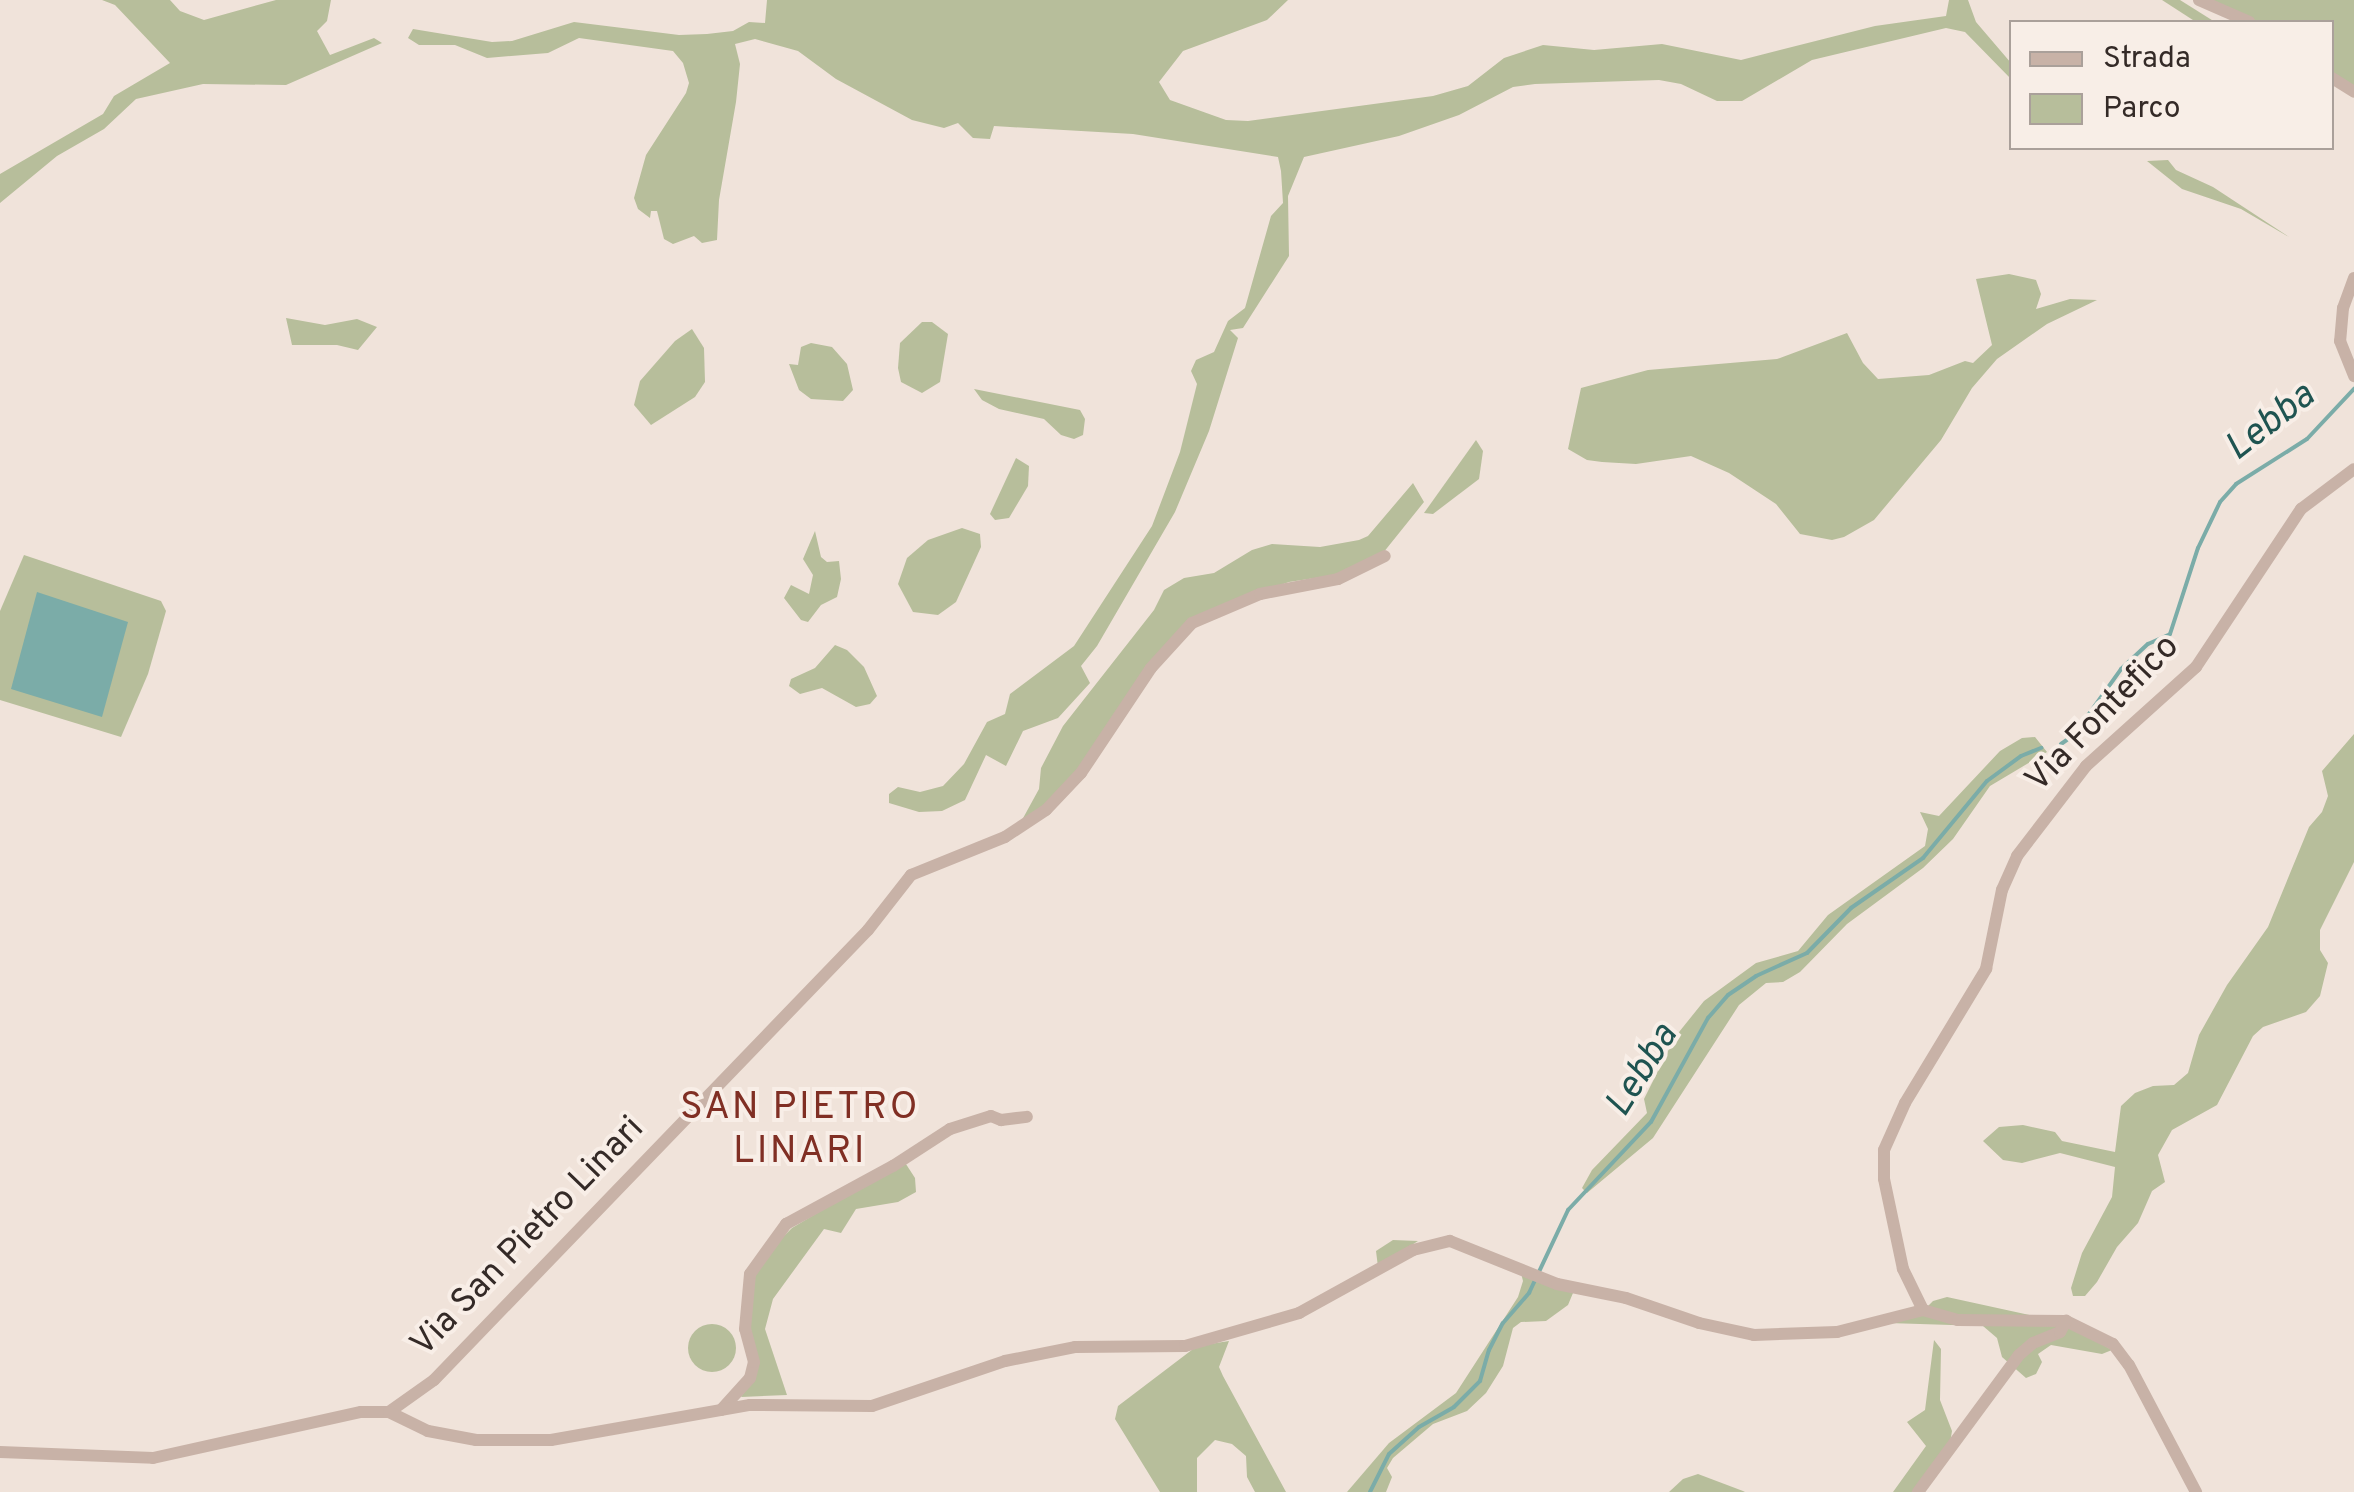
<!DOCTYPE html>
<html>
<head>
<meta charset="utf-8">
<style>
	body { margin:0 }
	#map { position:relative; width:2354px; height:1492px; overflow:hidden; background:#f0e3da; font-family:Overpass,sans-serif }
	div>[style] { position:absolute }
	.green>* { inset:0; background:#b7be9b }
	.round { border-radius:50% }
	.water>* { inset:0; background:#7baca8 }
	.stream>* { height:4px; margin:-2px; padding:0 2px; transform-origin:2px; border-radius:2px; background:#7baca8 }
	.minor>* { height:12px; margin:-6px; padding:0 6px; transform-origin:6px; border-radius:6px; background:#c8b2a7 }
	span { translate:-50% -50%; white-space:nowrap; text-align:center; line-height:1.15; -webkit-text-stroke:8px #f8eee7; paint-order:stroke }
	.street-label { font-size:35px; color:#342a27 }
	.water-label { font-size:38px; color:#1f5451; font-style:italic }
	.neighbourhood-label { font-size:38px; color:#802f24; letter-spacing:2.5px }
	.legend { position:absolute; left:2009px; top:20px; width:325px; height:130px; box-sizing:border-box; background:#f8eee7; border:2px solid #aaa09a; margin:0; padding:12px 18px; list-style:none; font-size:30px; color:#342a27 }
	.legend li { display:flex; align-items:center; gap:20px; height:50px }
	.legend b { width:50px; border:2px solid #aaa09a }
</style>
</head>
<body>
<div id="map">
	<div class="green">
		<i style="clip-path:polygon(102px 0,170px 0,180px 11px,204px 20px,276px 0,331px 0,327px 21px,317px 31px,330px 55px,374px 38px,382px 43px,286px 85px,203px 84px,136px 99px,104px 129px,57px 156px,0 203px,0 174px,103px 114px,114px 96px,170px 63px,115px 5px)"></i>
		<i style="clip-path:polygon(767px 0,1288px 0,1267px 20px,1183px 51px,1159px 82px,1170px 100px,1226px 120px,1248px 121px,1433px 96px,1468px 86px,1504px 58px,1543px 45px,1594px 50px,1662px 44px,1741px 60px,1875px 26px,1946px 16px,1949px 0,1968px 0,1976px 22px,2011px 63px,2011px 79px,1965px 32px,1946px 28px,1812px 60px,1742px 101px,1717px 101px,1681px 84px,1659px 80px,1535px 84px,1513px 87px,1459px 115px,1399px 136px,1304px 157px,1288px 196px,1289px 256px,1243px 328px,1230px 330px,1238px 338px,1209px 431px,1175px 512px,1097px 646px,1081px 666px,1090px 683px,1058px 718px,1023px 731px,1006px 766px,986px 755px,965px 800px,942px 811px,919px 812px,889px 803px,889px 794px,898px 787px,920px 792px,943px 786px,964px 764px,987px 722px,1005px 714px,1010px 694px,1074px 646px,1152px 526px,1180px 452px,1197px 384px,1191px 371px,1196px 360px,1214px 352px,1228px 321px,1245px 308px,1271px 216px,1283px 203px,1281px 171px,1278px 157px,1133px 134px,994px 126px,990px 139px,973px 138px,958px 123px,944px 128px,912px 120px,836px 79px,798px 51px,755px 39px,735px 44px,740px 64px,736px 102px,719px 200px,717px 240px,702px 243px,694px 236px,673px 244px,664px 239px,657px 211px,651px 211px,650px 218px,638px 209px,634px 198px,646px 155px,686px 93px,689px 83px,683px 63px,673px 51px,579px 38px,548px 53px,487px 58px,455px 45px,419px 45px,408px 38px,413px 29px,492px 42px,512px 41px,574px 22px,679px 35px,707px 34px,733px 31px,749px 22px,765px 23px)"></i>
		<i style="clip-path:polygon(2162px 0,2180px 0,2215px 22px,2196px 22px)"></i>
		<i style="clip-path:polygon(2206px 0,2354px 0,2354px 87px,2332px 74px,2332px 22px,2253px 22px)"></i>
		<i style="clip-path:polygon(2168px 160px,2176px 170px,2213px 187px,2289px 237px,2241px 209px,2182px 189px,2147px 161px)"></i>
		<i style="clip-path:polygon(2009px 274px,2036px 280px,2041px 294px,2036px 309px,2070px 299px,2097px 300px,2047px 324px,1997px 359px,1972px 388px,1941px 440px,1874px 520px,1844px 537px,1832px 540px,1800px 534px,1776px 504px,1729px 473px,1691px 456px,1636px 464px,1602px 462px,1587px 460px,1568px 449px,1581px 388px,1648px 370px,1777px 359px,1847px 333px,1863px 363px,1878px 379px,1929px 375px,1965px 361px,1973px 363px,1992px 345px,1976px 279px)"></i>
		<i style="clip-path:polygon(286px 318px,325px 325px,357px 319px,377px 327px,358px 350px,337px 345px,292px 345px)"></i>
		<i style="clip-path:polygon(922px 322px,932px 322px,948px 334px,940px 382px,922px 393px,901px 382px,898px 368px,900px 343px)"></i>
		<i style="clip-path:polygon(692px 329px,704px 348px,705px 382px,695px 397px,651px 425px,634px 405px,640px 381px,675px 341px)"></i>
		<i style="clip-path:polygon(811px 343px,832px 347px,847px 364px,853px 390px,843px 401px,811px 399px,799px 390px,789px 364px,798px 365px,801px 347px)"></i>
		<i style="clip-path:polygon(974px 389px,1080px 410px,1085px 419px,1083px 435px,1074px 439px,1061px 435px,1044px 419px,999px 409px,982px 400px)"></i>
		<i style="clip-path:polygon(1476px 440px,1483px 451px,1479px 479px,1433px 514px,1424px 513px)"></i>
		<i style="clip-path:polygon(1016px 458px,1029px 466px,1028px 486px,1009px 518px,995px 520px,990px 514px)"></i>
		<i style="clip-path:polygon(1413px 483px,1424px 502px,1379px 558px,1341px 574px,1289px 582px,1213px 609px,1191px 622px,1081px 772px,1045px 809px,1022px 820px,1039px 789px,1041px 768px,1063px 726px,1154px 610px,1164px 590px,1184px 578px,1214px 573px,1252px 550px,1272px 544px,1320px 547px,1359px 540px,1368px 536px)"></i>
		<i style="clip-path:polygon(962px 528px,980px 534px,981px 547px,956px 602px,938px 615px,913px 612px,898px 584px,907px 558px,928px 540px)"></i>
		<i style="clip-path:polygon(815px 531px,821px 557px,827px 562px,839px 561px,841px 579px,837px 597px,821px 605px,808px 622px,801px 620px,784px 598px,791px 585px,809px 594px,813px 575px,803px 559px)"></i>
		<i style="clip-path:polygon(24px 555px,161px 601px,166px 611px,148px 674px,121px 737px,0 700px,0 611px)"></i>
		<i style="clip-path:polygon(835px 645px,847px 650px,864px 667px,877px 696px,870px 704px,856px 707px,822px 688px,800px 694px,789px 686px,791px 679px,815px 668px)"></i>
		<i style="clip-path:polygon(2354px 734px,2354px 862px,2320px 930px,2320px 950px,2328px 963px,2320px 996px,2306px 1012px,2263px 1027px,2253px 1036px,2217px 1105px,2172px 1130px,2158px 1155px,2165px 1182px,2152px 1191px,2138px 1223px,2117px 1247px,2097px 1282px,2085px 1296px,2073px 1296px,2071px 1288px,2082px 1253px,2112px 1197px,2115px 1167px,2060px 1153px,2022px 1163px,2003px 1160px,1983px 1141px,1999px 1127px,2023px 1125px,2055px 1132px,2062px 1141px,2115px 1152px,2121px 1106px,2135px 1093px,2153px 1086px,2174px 1085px,2188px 1073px,2199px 1035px,2227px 985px,2268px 927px,2309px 827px,2322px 812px,2328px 796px,2322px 771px)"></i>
		<i style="clip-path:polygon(2035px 737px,2047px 752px,1990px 786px,1953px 839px,1923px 868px,1847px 924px,1800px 972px,1783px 982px,1766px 983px,1739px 1005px,1653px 1138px,1587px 1193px,1582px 1188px,1592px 1170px,1647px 1113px,1644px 1099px,1675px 1037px,1704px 1001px,1756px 963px,1798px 951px,1828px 915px,1925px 846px,1928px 829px,1920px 812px,1939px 816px,2000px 751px,2022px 738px)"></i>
		<i style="clip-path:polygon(904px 1161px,915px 1178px,916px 1192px,898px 1202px,856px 1209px,841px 1233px,824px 1229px,773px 1299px,765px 1329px,787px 1395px,741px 1397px,755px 1376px,749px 1306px,754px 1275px,770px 1250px,792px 1228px)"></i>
		<i style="clip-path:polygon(1393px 1240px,1418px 1241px,1378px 1267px,1376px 1251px)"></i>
		<i style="clip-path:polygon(1521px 1273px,1573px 1293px,1568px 1305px,1546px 1321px,1521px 1322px,1513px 1328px,1503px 1366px,1486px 1393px,1467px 1411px,1433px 1424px,1393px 1458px,1387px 1468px,1392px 1477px,1386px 1492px,1347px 1492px,1389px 1443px,1456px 1393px,1518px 1297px,1523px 1281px)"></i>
		<i style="clip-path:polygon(1947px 1297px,2062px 1322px,2112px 1350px,2102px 1354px,2051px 1345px,2038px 1354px,2042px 1362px,2036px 1374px,2026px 1378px,2002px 1357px,1997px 1338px,1983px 1326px,1888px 1323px,1922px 1312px,1933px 1301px)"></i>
		<i class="round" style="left:688px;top:1324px;width:48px;height:48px"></i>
		<i style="clip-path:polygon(1934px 1340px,1941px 1349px,1940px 1400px,1952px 1431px,1950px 1443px,1912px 1492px,1893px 1492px,1926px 1446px,1907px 1422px,1925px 1410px)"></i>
		<i style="clip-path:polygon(1229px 1341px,1219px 1367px,1223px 1376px,1286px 1492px,1255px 1492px,1247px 1477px,1246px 1456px,1232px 1444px,1215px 1440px,1197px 1458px,1197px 1492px,1160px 1492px,1115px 1419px,1118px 1406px,1197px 1346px)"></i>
		<i style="clip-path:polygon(1698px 1474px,1743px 1491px,1745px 1492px,1669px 1492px,1683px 1479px)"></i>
	</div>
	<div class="water">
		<i style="clip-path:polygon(37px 592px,128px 622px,102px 717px,11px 689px)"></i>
	</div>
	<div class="stream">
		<i style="left:2061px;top:744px;width:16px;rotate:-35deg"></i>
		<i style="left:2074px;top:735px;width:81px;rotate:-54.5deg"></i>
		<i style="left:2121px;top:669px;width:37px;rotate:-43deg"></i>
		<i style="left:2148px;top:644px;width:24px;rotate:-24deg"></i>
		<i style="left:2170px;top:634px;width:90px;rotate:-72deg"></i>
		<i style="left:2198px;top:548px;width:51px;rotate:-64.4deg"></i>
		<i style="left:2220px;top:502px;width:24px;rotate:-48deg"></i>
		<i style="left:2236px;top:484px;width:84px;rotate:-32.4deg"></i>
		<i style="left:2307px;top:439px;width:69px;rotate:-46.8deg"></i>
		<i style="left:1370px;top:1492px;width:42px;rotate:-63.4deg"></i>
		<i style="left:1389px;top:1454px;width:40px;rotate:-42deg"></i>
		<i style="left:1419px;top:1427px;width:40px;rotate:-29.7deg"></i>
		<i style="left:1454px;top:1407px;width:37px;rotate:-45deg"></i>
		<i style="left:1480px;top:1381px;width:32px;rotate:-74deg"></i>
		<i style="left:1489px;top:1350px;width:30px;rotate:-63deg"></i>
		<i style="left:1503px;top:1323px;width:40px;rotate:-49deg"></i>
		<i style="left:1529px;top:1293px;width:92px;rotate:-64.8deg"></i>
		<i style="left:1568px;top:1210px;width:121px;rotate:-46.7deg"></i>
		<i style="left:1651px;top:1122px;width:119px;rotate:-61.3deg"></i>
		<i style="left:1708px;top:1018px;width:30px;rotate:-49deg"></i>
		<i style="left:1728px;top:995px;width:34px;rotate:-34deg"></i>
		<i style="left:1756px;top:976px;width:56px;rotate:-24.3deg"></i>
		<i style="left:1807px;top:953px;width:63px;rotate:-45.6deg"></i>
		<i style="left:1851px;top:908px;width:88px;rotate:-34.8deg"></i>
		<i style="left:1923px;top:858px;width:100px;rotate:-50.3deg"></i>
		<i style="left:1987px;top:781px;width:42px;rotate:-36.3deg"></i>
		<i style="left:2021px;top:756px;width:22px;rotate:-22deg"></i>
	</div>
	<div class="minor">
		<i style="left:2199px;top:0;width:55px;rotate:23.7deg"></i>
		<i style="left:2332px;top:78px;width:26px;rotate:32deg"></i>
		<i style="left:2354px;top:278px;width:32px;rotate:110deg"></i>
		<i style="left:2343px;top:308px;width:33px;rotate:95deg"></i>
		<i style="left:2340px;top:341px;width:38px;rotate:68deg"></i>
		<i style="left:1923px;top:1310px;width:46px;rotate:-116deg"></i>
		<i style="left:1903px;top:1269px;width:92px;rotate:-101.9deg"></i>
		<i style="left:1884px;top:1179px;width:29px;rotate:-90deg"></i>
		<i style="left:1884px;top:1150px;width:51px;rotate:-65.9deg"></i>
		<i style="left:1905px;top:1103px;width:157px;rotate:-58.8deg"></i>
		<i style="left:1986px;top:969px;width:81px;rotate:-78.6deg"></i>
		<i style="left:2002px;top:890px;width:37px;rotate:-66deg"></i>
		<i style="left:2017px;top:856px;width:113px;rotate:-52.5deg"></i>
		<i style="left:2086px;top:766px;width:148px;rotate:-42deg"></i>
		<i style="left:2196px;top:667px;width:190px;rotate:-56.4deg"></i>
		<i style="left:2301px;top:509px;width:66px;rotate:-37deg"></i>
		<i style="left:721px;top:1410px;width:43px;rotate:-47.8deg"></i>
		<i style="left:750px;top:1378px;width:16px;rotate:-76deg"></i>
		<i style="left:754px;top:1362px;width:34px;rotate:-105deg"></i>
		<i style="left:745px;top:1329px;width:55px;rotate:-84.8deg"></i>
		<i style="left:750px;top:1274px;width:62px;rotate:-54.2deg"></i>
		<i style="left:786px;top:1224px;width:122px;rotate:-28.5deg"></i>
		<i style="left:893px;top:1166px;width:68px;rotate:-33deg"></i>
		<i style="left:950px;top:1129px;width:43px;rotate:-17.6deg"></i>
		<i style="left:991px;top:1116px;width:11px;rotate:22deg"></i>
		<i style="left:1001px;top:1120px;width:26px;rotate:-7deg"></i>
		<i style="left:389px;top:1412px;width:55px;rotate:-35.4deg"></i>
		<i style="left:434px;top:1380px;width:625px;rotate:-46.04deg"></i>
		<i style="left:868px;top:930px;width:70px;rotate:-52deg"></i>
		<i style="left:911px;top:875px;width:101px;rotate:-22deg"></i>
		<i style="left:1005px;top:837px;width:49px;rotate:-33.4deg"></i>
		<i style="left:1046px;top:810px;width:51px;rotate:-46.6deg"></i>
		<i style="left:1081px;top:773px;width:126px;rotate:-56.3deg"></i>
		<i style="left:1151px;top:668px;width:61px;rotate:-47.7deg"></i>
		<i style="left:1192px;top:623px;width:74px;rotate:-23.1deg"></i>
		<i style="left:1260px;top:594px;width:79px;rotate:-10.9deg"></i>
		<i style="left:1338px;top:579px;width:52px;rotate:-26.1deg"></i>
		<i style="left:0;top:1452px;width:153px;rotate:2.2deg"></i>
		<i style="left:153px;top:1458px;width:213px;rotate:-12.5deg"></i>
		<i style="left:361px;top:1412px;width:28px"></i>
		<i style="left:389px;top:1412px;width:43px;rotate:26deg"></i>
		<i style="left:428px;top:1431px;width:49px;rotate:10.6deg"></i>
		<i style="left:476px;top:1440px;width:75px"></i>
		<i style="left:551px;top:1440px;width:202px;rotate:-10deg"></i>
		<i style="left:750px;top:1405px;width:122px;rotate:0.5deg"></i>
		<i style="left:872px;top:1406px;width:140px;rotate:-18.7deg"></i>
		<i style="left:1005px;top:1361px;width:71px;rotate:-11.3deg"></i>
		<i style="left:1075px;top:1347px;width:110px;rotate:-0.5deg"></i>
		<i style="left:1185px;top:1346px;width:119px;rotate:-16.1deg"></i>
		<i style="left:1299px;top:1313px;width:130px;rotate:-28.9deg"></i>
		<i style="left:1413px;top:1250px;width:38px;rotate:-14deg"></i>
		<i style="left:1450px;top:1241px;width:115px;rotate:21.9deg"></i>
		<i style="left:1557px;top:1284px;width:70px;rotate:11.5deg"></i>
		<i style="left:1626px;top:1298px;width:77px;rotate:18.9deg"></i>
		<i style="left:1699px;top:1323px;width:56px;rotate:12.3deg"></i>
		<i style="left:1754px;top:1335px;width:83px;rotate:-2.1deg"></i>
		<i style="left:1837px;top:1332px;width:89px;rotate:-14.3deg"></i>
		<i style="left:1923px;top:1310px;width:36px;rotate:16deg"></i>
		<i style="left:1958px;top:1320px;width:108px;rotate:0.5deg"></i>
		<i style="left:2066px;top:1321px;width:52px;rotate:26.1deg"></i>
		<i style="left:2113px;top:1344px;width:26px;rotate:53deg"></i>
		<i style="left:2129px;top:1365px;width:144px;rotate:62.2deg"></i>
		<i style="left:1918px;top:1492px;width:170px;rotate:-53.6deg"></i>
		<i style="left:2019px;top:1355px;width:18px;rotate:-41deg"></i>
		<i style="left:2033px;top:1343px;width:29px;rotate:-22deg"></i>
		<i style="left:2060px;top:1332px;width:13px;rotate:-61deg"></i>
	</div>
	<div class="street-label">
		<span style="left:2103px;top:714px;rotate:-46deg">Via Fontefico</span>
		<span style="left:528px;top:1237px;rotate:-46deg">Via San Pietro Linari</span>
	</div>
	<div class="water-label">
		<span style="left:2271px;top:423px;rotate:-38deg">Lebba</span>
		<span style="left:1643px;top:1071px;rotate:-58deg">Lebba</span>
	</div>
	<div class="neighbourhood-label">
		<span style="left:800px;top:1131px">SAN PIETRO<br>LINARI</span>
	</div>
	<ul class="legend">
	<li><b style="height:12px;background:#c8b2a7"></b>Strada</li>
	<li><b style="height:28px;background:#b7be9b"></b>Parco</li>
	</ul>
</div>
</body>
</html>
